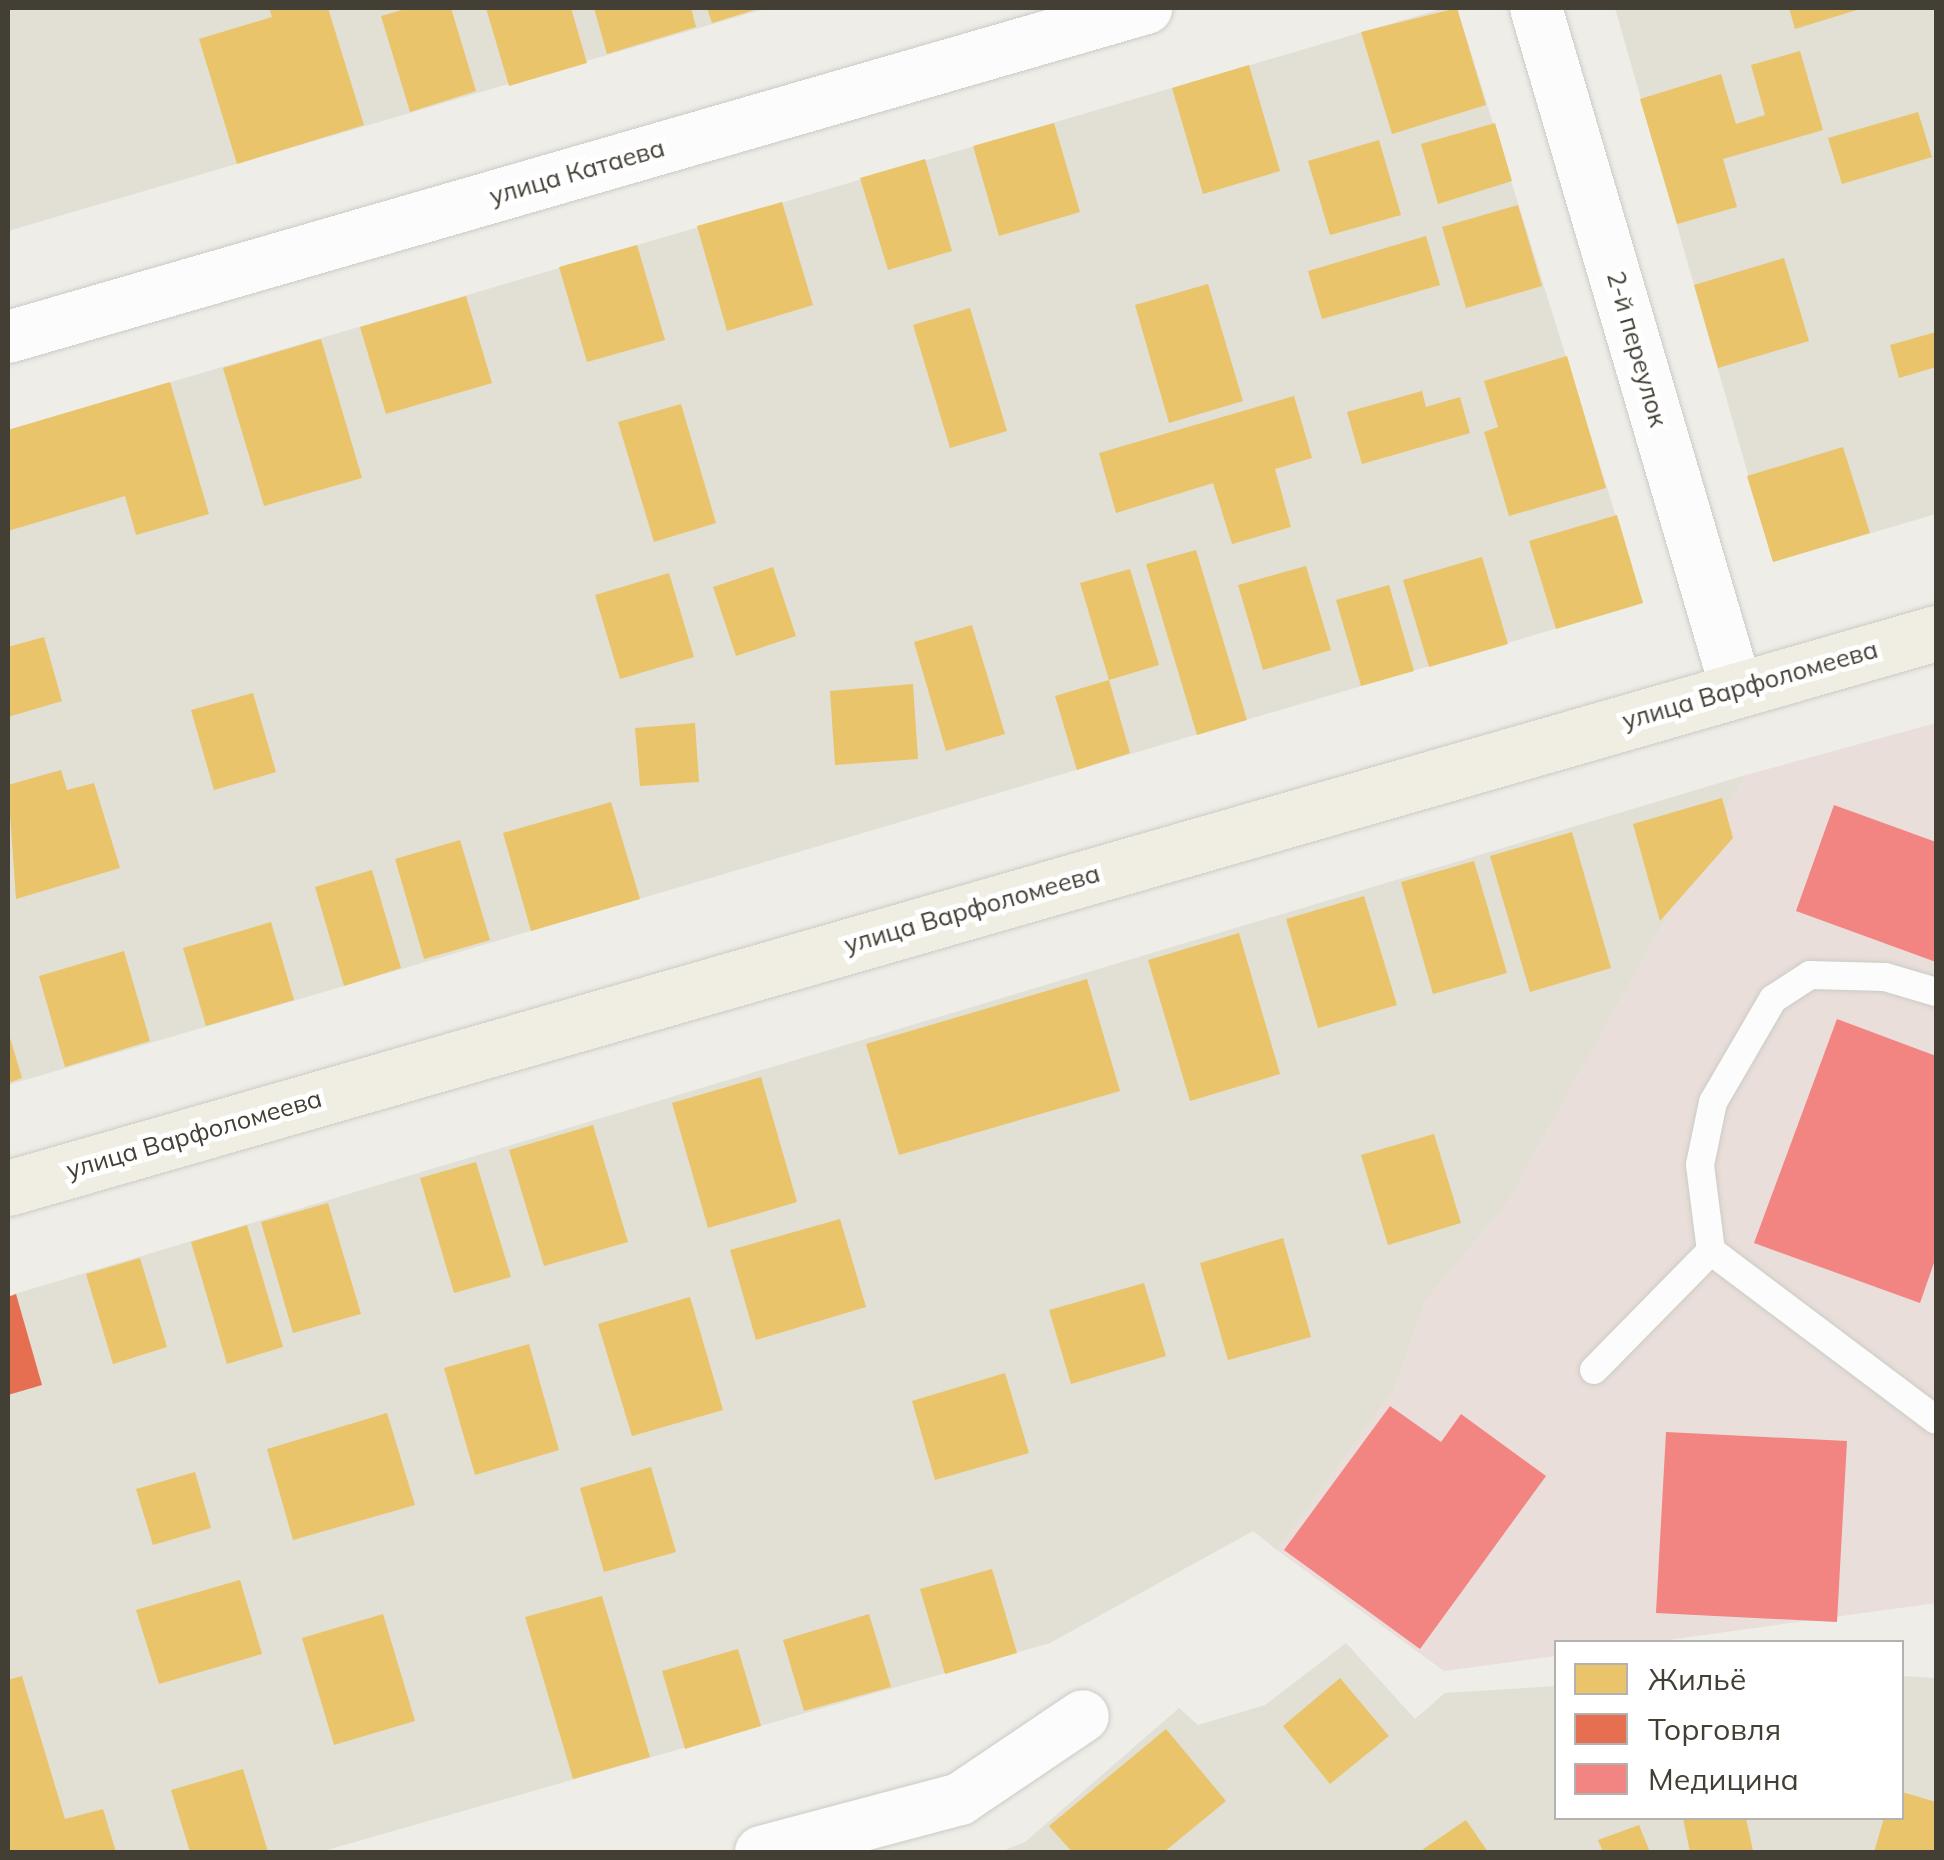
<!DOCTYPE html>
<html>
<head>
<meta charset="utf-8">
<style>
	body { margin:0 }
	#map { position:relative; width:1944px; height:1860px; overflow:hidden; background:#eeede8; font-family:Mulish,sans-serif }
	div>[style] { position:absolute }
	.residential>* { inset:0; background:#e2dfd5 }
	.medical>* { inset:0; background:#e9ded9 }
	.homes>* { inset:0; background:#e9c46a }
	.shops>* { inset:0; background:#e76f51 }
	.health>* { inset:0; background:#f28482 }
	.roads { filter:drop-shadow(0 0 2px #cccbc5) drop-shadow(0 0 2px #cccbc5) }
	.service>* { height:28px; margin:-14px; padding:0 14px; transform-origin:14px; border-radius:14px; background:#fcfcfc }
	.minor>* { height:52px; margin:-26px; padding:0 26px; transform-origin:26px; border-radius:26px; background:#fcfcfc }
	.primary>* { height:55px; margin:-27.5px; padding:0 27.5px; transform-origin:27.5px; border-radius:27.5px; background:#f0ede3 }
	span { translate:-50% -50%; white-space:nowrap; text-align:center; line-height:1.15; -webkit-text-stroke:10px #fff; paint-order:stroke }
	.street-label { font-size:25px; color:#433f35 }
	.frame { position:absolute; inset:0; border:10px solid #433f35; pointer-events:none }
	.legend { position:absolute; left:1554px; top:1640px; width:350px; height:180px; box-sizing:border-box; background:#fff; border:2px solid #b4b2ae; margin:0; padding:12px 18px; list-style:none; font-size:30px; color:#433f35 }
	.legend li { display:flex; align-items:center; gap:20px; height:50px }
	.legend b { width:50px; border:2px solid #b4b2ae }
</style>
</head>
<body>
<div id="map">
	<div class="residential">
		<i style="clip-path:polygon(8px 8px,767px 8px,8px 231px)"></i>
		<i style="clip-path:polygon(1444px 8px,1457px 8px,1643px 603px,8px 1085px,8px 430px)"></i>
		<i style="clip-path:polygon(1615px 8px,1936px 8px,1936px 514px,1773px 562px)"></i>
		<i style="clip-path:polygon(1746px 775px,1506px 1205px,1426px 1300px,1394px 1390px,1277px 1550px,1253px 1531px,1050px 1643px,320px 1852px,8px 1852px,8px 1296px)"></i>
		<i style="clip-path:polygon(1346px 1643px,1415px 1719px,1445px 1693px,1556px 1686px,1556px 1818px,1902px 1818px,1902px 1676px,1936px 1678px,1936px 1852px,1000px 1852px,1025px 1842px,1179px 1708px,1198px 1725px,1265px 1705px)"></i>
	</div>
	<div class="medical">
		<i style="clip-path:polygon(1936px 723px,1936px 1603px,1653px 1642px,1556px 1642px,1556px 1656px,1444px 1671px,1277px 1550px,1394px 1390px,1426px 1300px,1506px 1205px,1746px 775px)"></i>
	</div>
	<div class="homes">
		<i style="clip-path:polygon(269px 8px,328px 8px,364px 125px,237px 164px,199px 39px,272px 17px)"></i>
		<i style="clip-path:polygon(409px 8px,451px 8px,476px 91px,410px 112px,381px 16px)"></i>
		<i style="clip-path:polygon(486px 8px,571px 8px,587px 63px,509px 86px)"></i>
		<i style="clip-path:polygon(594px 8px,691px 8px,696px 27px,607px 54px)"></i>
		<i style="clip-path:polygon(707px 8px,761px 8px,712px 23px)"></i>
		<i style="clip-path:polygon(1457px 8px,1486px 105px,1392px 134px,1361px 32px)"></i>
		<i style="clip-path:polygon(1789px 8px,1863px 8px,1795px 29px)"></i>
		<i style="clip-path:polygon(1800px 51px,1823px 130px,1723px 159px,1737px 207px,1677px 224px,1640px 99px,1721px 74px,1736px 124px,1765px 115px,1751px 65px)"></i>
		<i style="clip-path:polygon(1249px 65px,1280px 171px,1203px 194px,1172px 88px)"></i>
		<i style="clip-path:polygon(1918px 112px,1932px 157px,1842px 184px,1828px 138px)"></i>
		<i style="clip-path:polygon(1054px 123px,1080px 212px,999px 236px,973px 146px)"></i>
		<i style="clip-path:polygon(1495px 123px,1512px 181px,1438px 204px,1421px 144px)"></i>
		<i style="clip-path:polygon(1379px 140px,1401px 215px,1330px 235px,1308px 161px)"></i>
		<i style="clip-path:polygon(925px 159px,952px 251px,888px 270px,860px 178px)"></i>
		<i style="clip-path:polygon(782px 202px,813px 305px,727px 331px,697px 226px)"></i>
		<i style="clip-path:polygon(1518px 205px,1542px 286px,1466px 308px,1442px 227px)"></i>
		<i style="clip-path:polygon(1426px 236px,1440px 285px,1322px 319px,1308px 271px)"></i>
		<i style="clip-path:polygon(637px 245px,665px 340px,587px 362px,559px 267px)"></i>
		<i style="clip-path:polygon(1784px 258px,1809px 341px,1718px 368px,1694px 285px)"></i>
		<i style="clip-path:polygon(1208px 284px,1243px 401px,1169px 423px,1135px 305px)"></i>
		<i style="clip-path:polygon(466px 296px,492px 383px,386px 414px,360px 327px)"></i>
		<i style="clip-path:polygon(970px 308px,1007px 431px,950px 448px,913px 325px)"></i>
		<i style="clip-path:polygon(1936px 332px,1936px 367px,1899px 378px,1890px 345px)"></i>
		<i style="clip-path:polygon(321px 339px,362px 478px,264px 506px,223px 368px)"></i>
		<i style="clip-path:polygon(1567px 356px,1606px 488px,1509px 516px,1484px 432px,1498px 427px,1484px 381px)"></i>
		<i style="clip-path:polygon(170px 382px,209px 514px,136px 535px,125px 496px,8px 531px,8px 430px)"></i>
		<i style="clip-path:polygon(1422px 391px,1426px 407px,1460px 397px,1470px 433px,1362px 464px,1347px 412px)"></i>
		<i style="clip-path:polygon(1294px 396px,1312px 458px,1275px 469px,1291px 527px,1232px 544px,1213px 483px,1116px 513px,1099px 453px)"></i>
		<i style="clip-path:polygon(681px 404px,716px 523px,654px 542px,618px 422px)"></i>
		<i style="clip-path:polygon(1843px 447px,1870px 533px,1773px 562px,1747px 476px)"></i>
		<i style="clip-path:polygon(1617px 515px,1643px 603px,1556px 629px,1529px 541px)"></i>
		<i style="clip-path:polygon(1196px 550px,1247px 720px,1197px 735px,1146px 564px)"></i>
		<i style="clip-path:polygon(1482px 557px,1508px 644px,1429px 667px,1403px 580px)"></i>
		<i style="clip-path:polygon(1306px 566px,1331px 650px,1263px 670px,1238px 585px)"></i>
		<i style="clip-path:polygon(773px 567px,796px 636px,736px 656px,713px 587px)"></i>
		<i style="clip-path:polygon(1130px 569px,1159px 665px,1109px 680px,1080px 583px)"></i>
		<i style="clip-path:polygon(669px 573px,694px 657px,620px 679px,595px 595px)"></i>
		<i style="clip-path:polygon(1389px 585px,1414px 671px,1361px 686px,1336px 600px)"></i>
		<i style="clip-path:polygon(972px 625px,1005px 734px,946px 751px,914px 642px)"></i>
		<i style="clip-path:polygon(44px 637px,62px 701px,8px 717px,8px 647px)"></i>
		<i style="clip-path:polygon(1109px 680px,1130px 753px,1077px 770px,1055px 696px)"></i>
		<i style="clip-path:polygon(913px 684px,918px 759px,835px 765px,830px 691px)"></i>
		<i style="clip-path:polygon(253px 693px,276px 772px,214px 790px,191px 710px)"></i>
		<i style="clip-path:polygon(695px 723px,699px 782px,640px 786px,635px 728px)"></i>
		<i style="clip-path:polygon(61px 770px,67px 790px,94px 783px,120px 868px,16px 899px,8px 785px)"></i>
		<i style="clip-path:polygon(1722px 798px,1733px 838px,1660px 921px,1633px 824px)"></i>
		<i style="clip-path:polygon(611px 802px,640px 899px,531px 931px,503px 833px)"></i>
		<i style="clip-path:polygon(1572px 832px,1611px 968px,1530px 992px,1490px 856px)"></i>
		<i style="clip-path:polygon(460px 840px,490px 940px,424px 959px,395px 859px)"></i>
		<i style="clip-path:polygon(1474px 861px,1507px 973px,1433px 994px,1401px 882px)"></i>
		<i style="clip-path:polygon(372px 870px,401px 968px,344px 986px,315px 887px)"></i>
		<i style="clip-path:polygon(1364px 896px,1397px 1005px,1318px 1028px,1286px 919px)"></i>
		<i style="clip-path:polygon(271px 922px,294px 1000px,206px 1026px,183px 948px)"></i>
		<i style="clip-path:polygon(1239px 933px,1280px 1074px,1190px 1101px,1148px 960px)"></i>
		<i style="clip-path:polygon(124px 951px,150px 1041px,65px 1067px,39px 976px)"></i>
		<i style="clip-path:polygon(1087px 979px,1120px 1091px,899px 1155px,866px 1044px)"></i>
		<i style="clip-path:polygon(8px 1031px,22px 1078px,8px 1083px)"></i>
		<i style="clip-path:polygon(761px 1077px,797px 1202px,708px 1228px,672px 1103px)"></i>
		<i style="clip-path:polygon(593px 1125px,628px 1242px,544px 1266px,509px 1150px)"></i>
		<i style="clip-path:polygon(1434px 1134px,1461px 1223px,1388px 1245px,1361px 1155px)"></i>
		<i style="clip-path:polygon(476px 1162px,511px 1277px,454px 1293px,420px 1178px)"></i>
		<i style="clip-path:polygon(328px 1203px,361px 1314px,293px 1333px,261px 1222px)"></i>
		<i style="clip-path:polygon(840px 1219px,866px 1307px,756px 1340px,730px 1250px)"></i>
		<i style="clip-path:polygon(247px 1225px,283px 1347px,227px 1364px,191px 1242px)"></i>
		<i style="clip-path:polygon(1283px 1238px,1311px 1337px,1228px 1360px,1200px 1263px)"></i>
		<i style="clip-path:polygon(140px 1258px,167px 1347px,113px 1364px,86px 1274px)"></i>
		<i style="clip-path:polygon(1144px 1283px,1166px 1356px,1071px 1384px,1049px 1310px)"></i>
		<i style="clip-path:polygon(690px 1297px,723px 1410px,632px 1436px,598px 1324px)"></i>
		<i style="clip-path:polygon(529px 1344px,559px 1450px,475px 1475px,444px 1368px)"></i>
		<i style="clip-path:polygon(1005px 1373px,1029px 1453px,935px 1480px,912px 1401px)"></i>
		<i style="clip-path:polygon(387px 1413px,415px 1505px,293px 1540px,267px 1449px)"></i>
		<i style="clip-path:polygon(651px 1467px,676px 1552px,604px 1572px,580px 1488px)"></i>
		<i style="clip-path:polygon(195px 1472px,211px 1528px,153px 1545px,136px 1489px)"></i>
		<i style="clip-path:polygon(992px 1569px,1017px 1653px,945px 1674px,920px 1589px)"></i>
		<i style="clip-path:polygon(240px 1580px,262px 1654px,159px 1684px,136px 1610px)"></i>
		<i style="clip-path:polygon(602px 1596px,650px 1757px,573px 1779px,525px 1617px)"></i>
		<i style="clip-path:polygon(383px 1614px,415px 1721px,334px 1745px,302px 1638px)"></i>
		<i style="clip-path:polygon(869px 1614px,891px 1687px,804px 1711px,783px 1640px)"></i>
		<i style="clip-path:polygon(738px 1649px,761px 1726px,685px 1749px,662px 1671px)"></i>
		<i style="clip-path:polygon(22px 1676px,65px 1819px,103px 1809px,116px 1852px,8px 1852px,8px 1680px)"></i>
		<i style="clip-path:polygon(1340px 1678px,1389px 1736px,1330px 1784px,1283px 1726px)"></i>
		<i style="clip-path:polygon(1166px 1729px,1226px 1801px,1164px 1852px,1072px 1852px,1049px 1826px)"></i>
		<i style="clip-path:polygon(243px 1769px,268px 1852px,190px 1852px,171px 1790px)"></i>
		<i style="clip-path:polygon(1902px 1792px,1936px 1802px,1936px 1852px,1874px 1852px,1884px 1818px,1902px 1818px)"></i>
		<i style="clip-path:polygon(1683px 1818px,1746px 1818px,1753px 1851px,1690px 1852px)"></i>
		<i style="clip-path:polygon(1466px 1820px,1488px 1852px,1419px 1852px)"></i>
		<i style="clip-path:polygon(1639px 1825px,1650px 1852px,1603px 1852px,1598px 1840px)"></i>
	</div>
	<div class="shops">
		<i style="clip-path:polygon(16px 1294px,42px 1385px,8px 1395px,8px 1297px)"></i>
	</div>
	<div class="health">
		<i style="clip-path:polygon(1834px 805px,1936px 842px,1936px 962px,1796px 911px)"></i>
		<i style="clip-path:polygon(1837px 1019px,1936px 1056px,1936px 1257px,1920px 1303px,1754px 1243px)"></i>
		<i style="clip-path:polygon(1390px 1406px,1441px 1442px,1461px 1414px,1546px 1476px,1420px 1649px,1284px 1550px)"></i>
		<i style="clip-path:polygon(1666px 1432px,1847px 1441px,1837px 1622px,1656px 1613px)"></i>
	</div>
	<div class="roads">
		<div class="service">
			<i style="left:1936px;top:992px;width:53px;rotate:-163.6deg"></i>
			<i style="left:1885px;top:977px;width:75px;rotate:-178.5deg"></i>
			<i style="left:1810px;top:975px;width:44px;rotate:147deg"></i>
			<i style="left:1773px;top:999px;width:119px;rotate:120.2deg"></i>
			<i style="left:1713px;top:1102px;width:64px;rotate:101.7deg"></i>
			<i style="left:1700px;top:1165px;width:87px;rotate:82.7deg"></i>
			<i style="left:1711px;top:1251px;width:281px;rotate:36.9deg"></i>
			<i style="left:1594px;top:1370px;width:167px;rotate:-45.5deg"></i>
		</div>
		<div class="minor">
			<i style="left:1536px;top:8px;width:712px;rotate:73.6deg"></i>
			<i style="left:8px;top:337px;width:1185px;rotate:-16.12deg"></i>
			<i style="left:761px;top:1852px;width:206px;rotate:-14.9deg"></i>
			<i style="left:960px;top:1799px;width:148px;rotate:-34deg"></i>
		</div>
		<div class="primary">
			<i style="left:8px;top:1188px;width:2006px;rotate:-16.06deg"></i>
		</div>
	</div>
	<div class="street-label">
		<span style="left:577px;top:172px;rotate:-16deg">улица Катаева</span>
		<span style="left:1637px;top:349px;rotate:74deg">2-й переулок</span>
		<span style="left:1750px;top:685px;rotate:-16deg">улица Варфоломеева</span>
		<span style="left:972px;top:909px;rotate:-16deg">улица Варфоломеева</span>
		<span style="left:194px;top:1134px;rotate:-16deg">улица Варфоломеева</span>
	</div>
	<div class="frame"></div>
	<ul class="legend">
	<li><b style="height:28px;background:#e9c46a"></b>Жильё</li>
	<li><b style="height:28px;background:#e76f51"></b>Торговля</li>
	<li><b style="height:28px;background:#f28482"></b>Медицина</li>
	</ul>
</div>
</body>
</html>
